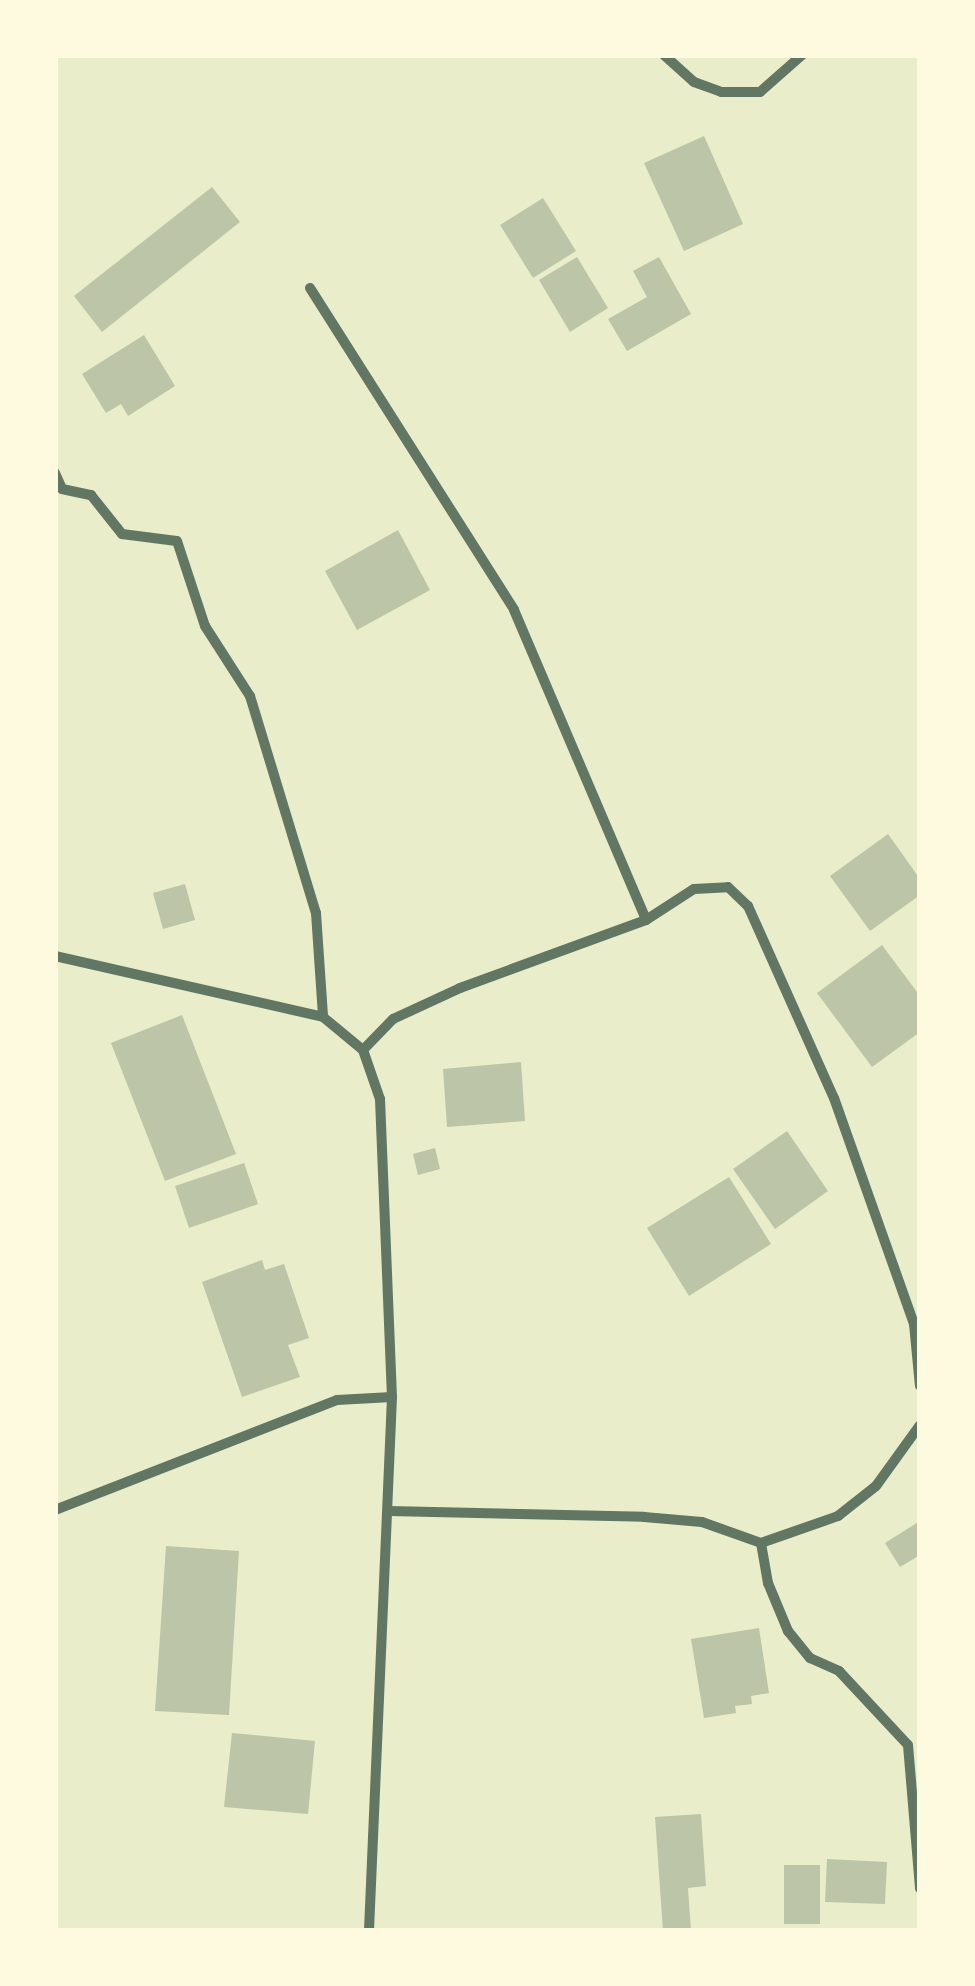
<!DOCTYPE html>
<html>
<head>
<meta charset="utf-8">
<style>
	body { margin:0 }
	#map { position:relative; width:975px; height:1986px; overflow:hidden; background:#e9edc9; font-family:"Nunito Sans",sans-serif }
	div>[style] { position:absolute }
	.building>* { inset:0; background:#bcc5a7 }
	.minor>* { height:10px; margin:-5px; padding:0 5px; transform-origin:5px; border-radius:5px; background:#617663 }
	span { translate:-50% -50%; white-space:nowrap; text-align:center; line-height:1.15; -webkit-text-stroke:9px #fefae0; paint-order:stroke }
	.frame { position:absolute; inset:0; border:58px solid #fefae0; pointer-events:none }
</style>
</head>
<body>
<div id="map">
	<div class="building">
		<i style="clip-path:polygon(704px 136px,743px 224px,684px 251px,644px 163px)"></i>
		<i style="clip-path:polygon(212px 187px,240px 222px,102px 332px,74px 296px)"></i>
		<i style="clip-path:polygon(543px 198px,576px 251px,533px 278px,500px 225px)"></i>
		<i style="clip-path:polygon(577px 257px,608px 308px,570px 332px,539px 280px)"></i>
		<i style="clip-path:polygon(659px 257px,691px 314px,627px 351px,608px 319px,647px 297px,633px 271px)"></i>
		<i style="clip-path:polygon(144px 335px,175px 386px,128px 416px,121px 404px,106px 413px,82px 374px)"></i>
		<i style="clip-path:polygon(398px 530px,430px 590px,357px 630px,325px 571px)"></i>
		<i style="clip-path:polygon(888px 834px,920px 879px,920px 895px,870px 931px,830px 876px)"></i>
		<i style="clip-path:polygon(185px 884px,195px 920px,163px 929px,153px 893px)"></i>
		<i style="clip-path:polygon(882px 945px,920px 996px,920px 1032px,872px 1067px,817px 993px)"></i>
		<i style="clip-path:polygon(182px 1015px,236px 1154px,165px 1181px,111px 1043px)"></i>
		<i style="clip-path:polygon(521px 1062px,525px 1121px,447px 1127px,443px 1069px)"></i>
		<i style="clip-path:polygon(787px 1131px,828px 1191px,775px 1229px,733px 1169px)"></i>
		<i style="clip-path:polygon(435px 1148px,440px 1169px,418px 1175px,413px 1154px)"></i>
		<i style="clip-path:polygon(244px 1163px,258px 1204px,189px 1228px,175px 1186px)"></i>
		<i style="clip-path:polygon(729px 1177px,771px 1244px,689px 1296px,647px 1228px)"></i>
		<i style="clip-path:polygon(262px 1260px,265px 1270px,284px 1264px,309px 1338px,288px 1345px,300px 1377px,242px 1397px,202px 1282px)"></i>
		<i style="clip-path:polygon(920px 1521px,920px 1555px,900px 1567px,885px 1543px)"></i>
		<i style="clip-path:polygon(166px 1546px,239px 1551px,229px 1715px,155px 1711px)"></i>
		<i style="clip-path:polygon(759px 1628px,769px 1693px,751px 1696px,752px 1704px,735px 1706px,736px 1713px,704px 1718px,691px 1639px)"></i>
		<i style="clip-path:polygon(232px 1733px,315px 1741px,308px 1814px,224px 1807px)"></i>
		<i style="clip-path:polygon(701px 1814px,706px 1886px,688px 1888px,691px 1930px,663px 1931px,655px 1817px)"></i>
		<i style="clip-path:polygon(827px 1859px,887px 1862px,885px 1904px,825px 1902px)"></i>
		<i style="clip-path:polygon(784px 1865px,820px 1865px,820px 1924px,784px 1924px)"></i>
	</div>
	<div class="minor">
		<i style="left:664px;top:55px;width:40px;rotate:42deg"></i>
		<i style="left:694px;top:82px;width:29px;rotate:20deg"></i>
		<i style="left:721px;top:92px;width:39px"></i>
		<i style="left:760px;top:92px;width:56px;rotate:-41.4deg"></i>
		<i style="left:310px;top:288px;width:381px;rotate:57.6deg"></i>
		<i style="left:514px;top:610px;width:337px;rotate:66.9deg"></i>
		<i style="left:55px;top:473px;width:17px;rotate:66deg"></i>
		<i style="left:62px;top:489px;width:30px;rotate:12deg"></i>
		<i style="left:91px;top:495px;width:50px;rotate:51.5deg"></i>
		<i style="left:122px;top:534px;width:55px;rotate:7.3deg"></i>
		<i style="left:177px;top:541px;width:89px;rotate:71.8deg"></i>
		<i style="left:205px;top:626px;width:83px;rotate:57.3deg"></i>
		<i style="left:250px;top:696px;width:227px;rotate:73.1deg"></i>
		<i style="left:316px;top:913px;width:104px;rotate:86.1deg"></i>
		<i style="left:55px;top:956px;width:275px;rotate:12.8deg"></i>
		<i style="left:323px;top:1017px;width:52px;rotate:39.5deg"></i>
		<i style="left:363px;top:1050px;width:52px;rotate:70.9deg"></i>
		<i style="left:380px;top:1099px;width:298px;rotate:87.7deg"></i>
		<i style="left:392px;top:1397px;width:534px;rotate:92.47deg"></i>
		<i style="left:363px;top:1050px;width:43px;rotate:-45.9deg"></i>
		<i style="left:393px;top:1019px;width:74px;rotate:-24.8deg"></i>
		<i style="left:460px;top:988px;width:198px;rotate:-20.1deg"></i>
		<i style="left:646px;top:920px;width:57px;rotate:-32.9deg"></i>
		<i style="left:694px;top:889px;width:34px;rotate:-3deg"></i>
		<i style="left:728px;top:887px;width:28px;rotate:44deg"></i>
		<i style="left:748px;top:906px;width:210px;rotate:65.9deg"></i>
		<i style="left:834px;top:1098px;width:240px;rotate:70.5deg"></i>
		<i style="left:914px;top:1324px;width:62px;rotate:84.5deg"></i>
		<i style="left:55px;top:1510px;width:303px;rotate:-21.3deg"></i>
		<i style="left:337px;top:1400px;width:55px;rotate:-3.1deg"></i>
		<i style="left:389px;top:1511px;width:255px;rotate:1.3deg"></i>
		<i style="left:644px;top:1517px;width:58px;rotate:4.9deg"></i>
		<i style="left:702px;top:1522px;width:63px;rotate:19.6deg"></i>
		<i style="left:761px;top:1543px;width:41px;rotate:80.1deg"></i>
		<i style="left:768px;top:1583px;width:52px;rotate:67.4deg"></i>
		<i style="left:788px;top:1631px;width:35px;rotate:51deg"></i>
		<i style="left:810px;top:1658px;width:32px;rotate:24deg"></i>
		<i style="left:839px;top:1671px;width:101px;rotate:47deg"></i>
		<i style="left:908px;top:1745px;width:144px;rotate:85.2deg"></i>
		<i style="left:761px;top:1543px;width:82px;rotate:-19.3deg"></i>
		<i style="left:838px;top:1516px;width:48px;rotate:-38.3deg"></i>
		<i style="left:876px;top:1486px;width:75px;rotate:-54.2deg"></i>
	</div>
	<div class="frame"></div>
</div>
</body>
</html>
